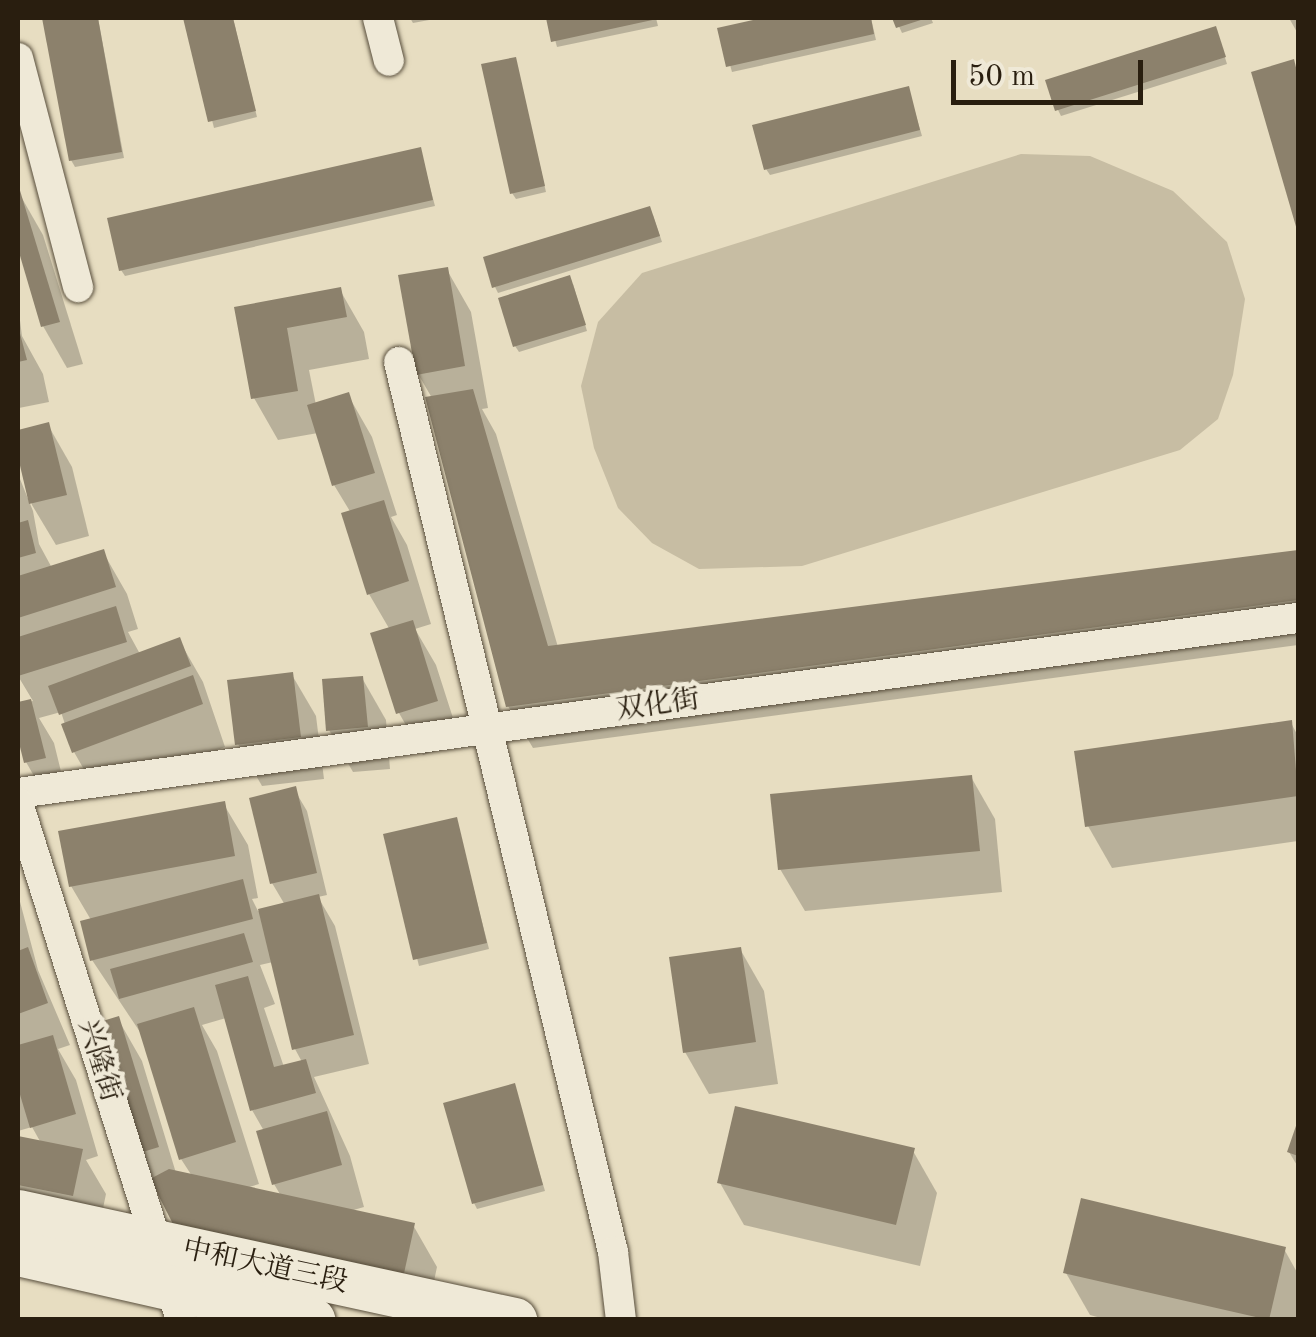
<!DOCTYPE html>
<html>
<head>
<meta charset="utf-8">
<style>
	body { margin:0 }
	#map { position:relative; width:1316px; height:1337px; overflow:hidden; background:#e7ddc1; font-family:"Old Standard TT","Noto Serif SC",serif }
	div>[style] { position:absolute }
	.green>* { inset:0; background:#c7bda3 }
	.shadow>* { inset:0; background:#0003 }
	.building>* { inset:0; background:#8c816c }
	.roads { filter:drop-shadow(0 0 2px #584e3c) drop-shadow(0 0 2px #584e3c) }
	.minor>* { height:30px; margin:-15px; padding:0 15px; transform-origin:15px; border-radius:15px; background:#efe9d7 }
	.secondary>* { height:45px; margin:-22.5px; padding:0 22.5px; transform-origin:22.5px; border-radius:22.5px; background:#efe9d7 }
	span { translate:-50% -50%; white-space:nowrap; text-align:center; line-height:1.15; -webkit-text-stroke:9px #efe9d7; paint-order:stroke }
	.street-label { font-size:28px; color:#291e0f }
	.frame { position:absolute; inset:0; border:20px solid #291e0f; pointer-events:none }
	.scale { position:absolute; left:951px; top:60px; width:192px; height:45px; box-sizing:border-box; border:5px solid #291e0f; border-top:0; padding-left:12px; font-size:30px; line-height:35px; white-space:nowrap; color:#291e0f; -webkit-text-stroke:8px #efe9d7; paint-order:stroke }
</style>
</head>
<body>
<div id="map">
	<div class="green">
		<i style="clip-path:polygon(1021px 154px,1090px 156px,1173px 191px,1227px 242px,1245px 299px,1233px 375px,1218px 419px,1180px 450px,802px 566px,699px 569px,652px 543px,618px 508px,594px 448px,581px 386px,598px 322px,642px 273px)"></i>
	</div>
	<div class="shadow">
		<i style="clip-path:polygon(45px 18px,98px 18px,124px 158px,75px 167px,71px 160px)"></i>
		<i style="clip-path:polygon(186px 18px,233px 18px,257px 117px,214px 128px)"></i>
		<i style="clip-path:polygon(410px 18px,440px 18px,413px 23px)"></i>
		<i style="clip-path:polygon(549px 18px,656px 18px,658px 26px,557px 47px)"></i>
		<i style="clip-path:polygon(774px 18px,871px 18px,876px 40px,732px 72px,720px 30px)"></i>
		<i style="clip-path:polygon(895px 18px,931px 18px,933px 23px,902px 33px)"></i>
		<i style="clip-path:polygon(1289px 18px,1298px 18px,1298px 34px)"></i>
		<i style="clip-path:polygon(1218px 35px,1227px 64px,1061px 116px,1058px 110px,1048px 81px)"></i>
		<i style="clip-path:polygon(515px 59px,546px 192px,516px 199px,512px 193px)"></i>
		<i style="clip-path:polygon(1293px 62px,1298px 73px,1298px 224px,1254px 74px)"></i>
		<i style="clip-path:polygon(908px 88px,922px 136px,770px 175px,766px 169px)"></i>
		<i style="clip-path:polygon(420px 150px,435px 206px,125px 276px,121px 270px)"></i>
		<i style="clip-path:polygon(19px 193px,43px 235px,83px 364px,67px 368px,43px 326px,18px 241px)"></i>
		<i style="clip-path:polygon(653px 215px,662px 242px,498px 293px,495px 287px)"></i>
		<i style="clip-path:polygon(447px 270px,471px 312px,488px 408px,482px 409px,496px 434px,558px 647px,1298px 553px,1298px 645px,533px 748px,508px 706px,432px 398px,418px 374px)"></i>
		<i style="clip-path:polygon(573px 284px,587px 331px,519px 352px,515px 346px)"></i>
		<i style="clip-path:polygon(340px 290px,364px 332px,369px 359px,309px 370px,316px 405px,348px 395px,372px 437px,397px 515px,391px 517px,407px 545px,431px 624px,415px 629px,436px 665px,461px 743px,423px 755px,399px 713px,390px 630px,369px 594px,351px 513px,334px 485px,318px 433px,278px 440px,254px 398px,237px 309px)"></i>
		<i style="clip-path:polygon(18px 305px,22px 336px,43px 374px,49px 402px,19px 408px)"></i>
		<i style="clip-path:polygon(48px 425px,72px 467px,89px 536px,56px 545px,32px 505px,18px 447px,18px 432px)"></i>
		<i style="clip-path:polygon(18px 474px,33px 511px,39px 544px,52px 568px,103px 552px,127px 594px,138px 629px,128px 632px,140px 654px,179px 640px,203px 682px,225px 747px,98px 794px,74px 752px,61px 712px,39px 718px,54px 743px,68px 800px,50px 804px,26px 762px,18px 729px,18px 704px,33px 701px,18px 676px)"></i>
		<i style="clip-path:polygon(292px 675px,316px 716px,324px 779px,262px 786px,238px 744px)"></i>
		<i style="clip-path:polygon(362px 678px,386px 720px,390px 769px,353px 772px,329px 730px)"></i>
		<i style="clip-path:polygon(1291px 723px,1298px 736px,1298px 841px,1112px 868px,1088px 826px)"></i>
		<i style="clip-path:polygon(971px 777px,995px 819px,1002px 892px,805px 911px,780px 869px)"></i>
		<i style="clip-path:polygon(evenodd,294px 789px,307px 811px,327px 895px,318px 897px,335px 926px,369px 1064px,314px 1077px,350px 1156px,364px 1207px,350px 1211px,413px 1225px,437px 1267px,426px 1319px,154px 1179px,138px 1153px,118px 1019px,142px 1061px,176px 1173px,192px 1176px,181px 1159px,144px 1038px,92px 960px,91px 920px,71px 886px,223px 803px,248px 845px,258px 898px,252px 899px,258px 911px,285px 905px,272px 883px,294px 789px,273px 962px,295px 1049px,302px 1062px,284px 1067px,264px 1008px,275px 1004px,260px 965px,273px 962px,294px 789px,226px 1018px,252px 1110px,264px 1131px,274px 1184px,281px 1196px,246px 1188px,259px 1184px,217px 1051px,202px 1025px,226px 1018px)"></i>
		<i style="clip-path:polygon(456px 820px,489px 949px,419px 966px,386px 836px)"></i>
		<i style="clip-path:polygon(18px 894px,38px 970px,70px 1045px,58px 1049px,76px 1080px,98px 1156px,86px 1160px,106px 1194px,97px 1237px,18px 1221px,18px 1138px,41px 1143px,32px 1127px,18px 1131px)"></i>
		<i style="clip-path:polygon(740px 949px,764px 991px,778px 1084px,709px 1094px,685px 1052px)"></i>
		<i style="clip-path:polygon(514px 1086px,545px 1191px,477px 1209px,474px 1203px)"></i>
		<i style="clip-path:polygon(1298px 1126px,1298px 1167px,1289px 1152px)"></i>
		<i style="clip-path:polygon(913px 1151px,937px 1193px,920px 1266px,744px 1225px,720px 1183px)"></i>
		<i style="clip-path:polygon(1284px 1249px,1298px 1274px,1298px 1320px,1108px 1320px,1090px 1315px,1066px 1273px)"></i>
	</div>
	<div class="building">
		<i style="clip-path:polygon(42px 18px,98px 18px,122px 152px,69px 161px)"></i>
		<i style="clip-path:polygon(183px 18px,233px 18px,256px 111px,208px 122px)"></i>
		<i style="clip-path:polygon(546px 18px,657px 18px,657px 19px,551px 42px)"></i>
		<i style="clip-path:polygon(762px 18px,871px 18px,874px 34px,726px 67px,717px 28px)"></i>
		<i style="clip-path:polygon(892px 18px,927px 18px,896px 28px)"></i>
		<i style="clip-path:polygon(1216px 26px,1226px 57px,1055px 111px,1045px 80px)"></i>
		<i style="clip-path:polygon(516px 57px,545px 186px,510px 194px,481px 64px)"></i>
		<i style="clip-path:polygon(1294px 59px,1298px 76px,1297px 230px,1251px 72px)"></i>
		<i style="clip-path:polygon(909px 86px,920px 130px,764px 170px,752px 125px)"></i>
		<i style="clip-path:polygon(421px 147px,433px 200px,119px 271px,107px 218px)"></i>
		<i style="clip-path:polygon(18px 184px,60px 322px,41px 327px,18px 249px)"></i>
		<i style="clip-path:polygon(650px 206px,660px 236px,492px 288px,483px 257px)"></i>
		<i style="clip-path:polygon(448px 267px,465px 366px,416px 375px,398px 275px)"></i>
		<i style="clip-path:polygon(570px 275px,586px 325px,513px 347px,498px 298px)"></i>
		<i style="clip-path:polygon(341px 287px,347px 317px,287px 328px,298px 391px,251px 399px,234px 307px)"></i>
		<i style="clip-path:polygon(18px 326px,27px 360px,18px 362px)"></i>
		<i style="clip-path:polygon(473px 389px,548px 646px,1298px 550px,1298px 600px,506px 707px,425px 397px)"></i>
		<i style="clip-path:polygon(349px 392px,375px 473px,332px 486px,307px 405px)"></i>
		<i style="clip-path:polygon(49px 422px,67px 495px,29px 504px,18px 457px,18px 430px)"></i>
		<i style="clip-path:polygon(384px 500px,409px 581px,367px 595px,341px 513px)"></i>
		<i style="clip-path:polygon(28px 520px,36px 553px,18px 558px,18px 523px)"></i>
		<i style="clip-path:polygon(104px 549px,116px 587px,18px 618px,18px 576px)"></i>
		<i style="clip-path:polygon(116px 606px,127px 642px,18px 676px,18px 637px)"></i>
		<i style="clip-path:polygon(413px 620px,438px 701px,396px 714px,370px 633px)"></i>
		<i style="clip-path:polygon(180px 637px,191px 666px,59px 715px,48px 686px)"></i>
		<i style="clip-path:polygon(293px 672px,301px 737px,235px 745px,227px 680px)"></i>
		<i style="clip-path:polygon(193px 675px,203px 704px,72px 753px,61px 724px)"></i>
		<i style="clip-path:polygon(363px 676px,368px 727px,326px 731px,322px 679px)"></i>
		<i style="clip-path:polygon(31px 699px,46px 758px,24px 763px,18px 739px,18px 702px)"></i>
		<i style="clip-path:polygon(1292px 720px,1298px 796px,1085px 827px,1074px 751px)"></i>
		<i style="clip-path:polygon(972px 775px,980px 851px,778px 870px,770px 794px)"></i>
		<i style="clip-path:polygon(296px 786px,317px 873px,270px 884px,249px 798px)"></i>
		<i style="clip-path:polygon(225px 801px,235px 856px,69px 887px,58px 831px)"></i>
		<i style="clip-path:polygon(457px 817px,487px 943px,413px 960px,383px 834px)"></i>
		<i style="clip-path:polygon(243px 879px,253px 919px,90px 961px,80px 921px)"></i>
		<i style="clip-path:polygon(319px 894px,354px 1035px,292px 1050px,258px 909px)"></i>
		<i style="clip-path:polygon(244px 933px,253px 962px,119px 999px,110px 969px)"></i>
		<i style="clip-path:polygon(28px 947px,48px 1003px,18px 1014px,18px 951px)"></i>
		<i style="clip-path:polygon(741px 947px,756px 1042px,683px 1053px,669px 957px)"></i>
		<i style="clip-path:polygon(248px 976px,274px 1067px,306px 1059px,316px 1093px,250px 1111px,215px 985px)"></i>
		<i style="clip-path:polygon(194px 1007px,236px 1142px,179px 1160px,137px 1024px)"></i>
		<i style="clip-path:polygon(119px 1016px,159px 1147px,136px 1154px,96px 1023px)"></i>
		<i style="clip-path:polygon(53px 1035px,76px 1114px,30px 1128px,18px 1088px,18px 1045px)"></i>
		<i style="clip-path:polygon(515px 1083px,543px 1185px,472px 1204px,443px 1103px)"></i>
		<i style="clip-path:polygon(735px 1106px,915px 1148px,896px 1225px,717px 1183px)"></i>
		<i style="clip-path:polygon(327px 1111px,342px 1165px,272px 1185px,256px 1131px)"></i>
		<i style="clip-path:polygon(1298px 1120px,1298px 1156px,1287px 1152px)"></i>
		<i style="clip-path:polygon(18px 1136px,83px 1149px,73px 1196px,18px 1185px)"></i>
		<i style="clip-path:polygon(169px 1169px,415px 1223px,403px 1278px,175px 1228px,150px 1179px)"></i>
		<i style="clip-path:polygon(1081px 1198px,1286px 1247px,1269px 1320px,1063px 1273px)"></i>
	</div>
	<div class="roads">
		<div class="minor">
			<i style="left:378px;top:18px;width:44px;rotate:75.7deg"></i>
			<i style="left:18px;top:58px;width:237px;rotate:75.3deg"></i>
			<i style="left:399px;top:362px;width:915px;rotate:76.48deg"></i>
			<i style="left:613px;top:1252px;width:68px;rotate:83.3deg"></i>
			<i style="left:18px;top:793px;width:1292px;rotate:-7.79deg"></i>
			<i style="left:18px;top:803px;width:542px;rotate:72.5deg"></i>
		</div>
		<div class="secondary">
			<i style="left:18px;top:1212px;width:508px;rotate:12.28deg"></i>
			<i style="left:18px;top:1253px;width:302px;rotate:12.8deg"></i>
		</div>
	</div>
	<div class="street-label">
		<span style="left:658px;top:706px;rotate:-8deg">双化街</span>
		<span style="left:98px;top:1061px;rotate:73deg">兴隆街</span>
		<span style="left:265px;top:1267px;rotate:12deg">中和大道三段</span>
	</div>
	<div class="frame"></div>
	<div class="scale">50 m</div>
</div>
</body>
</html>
